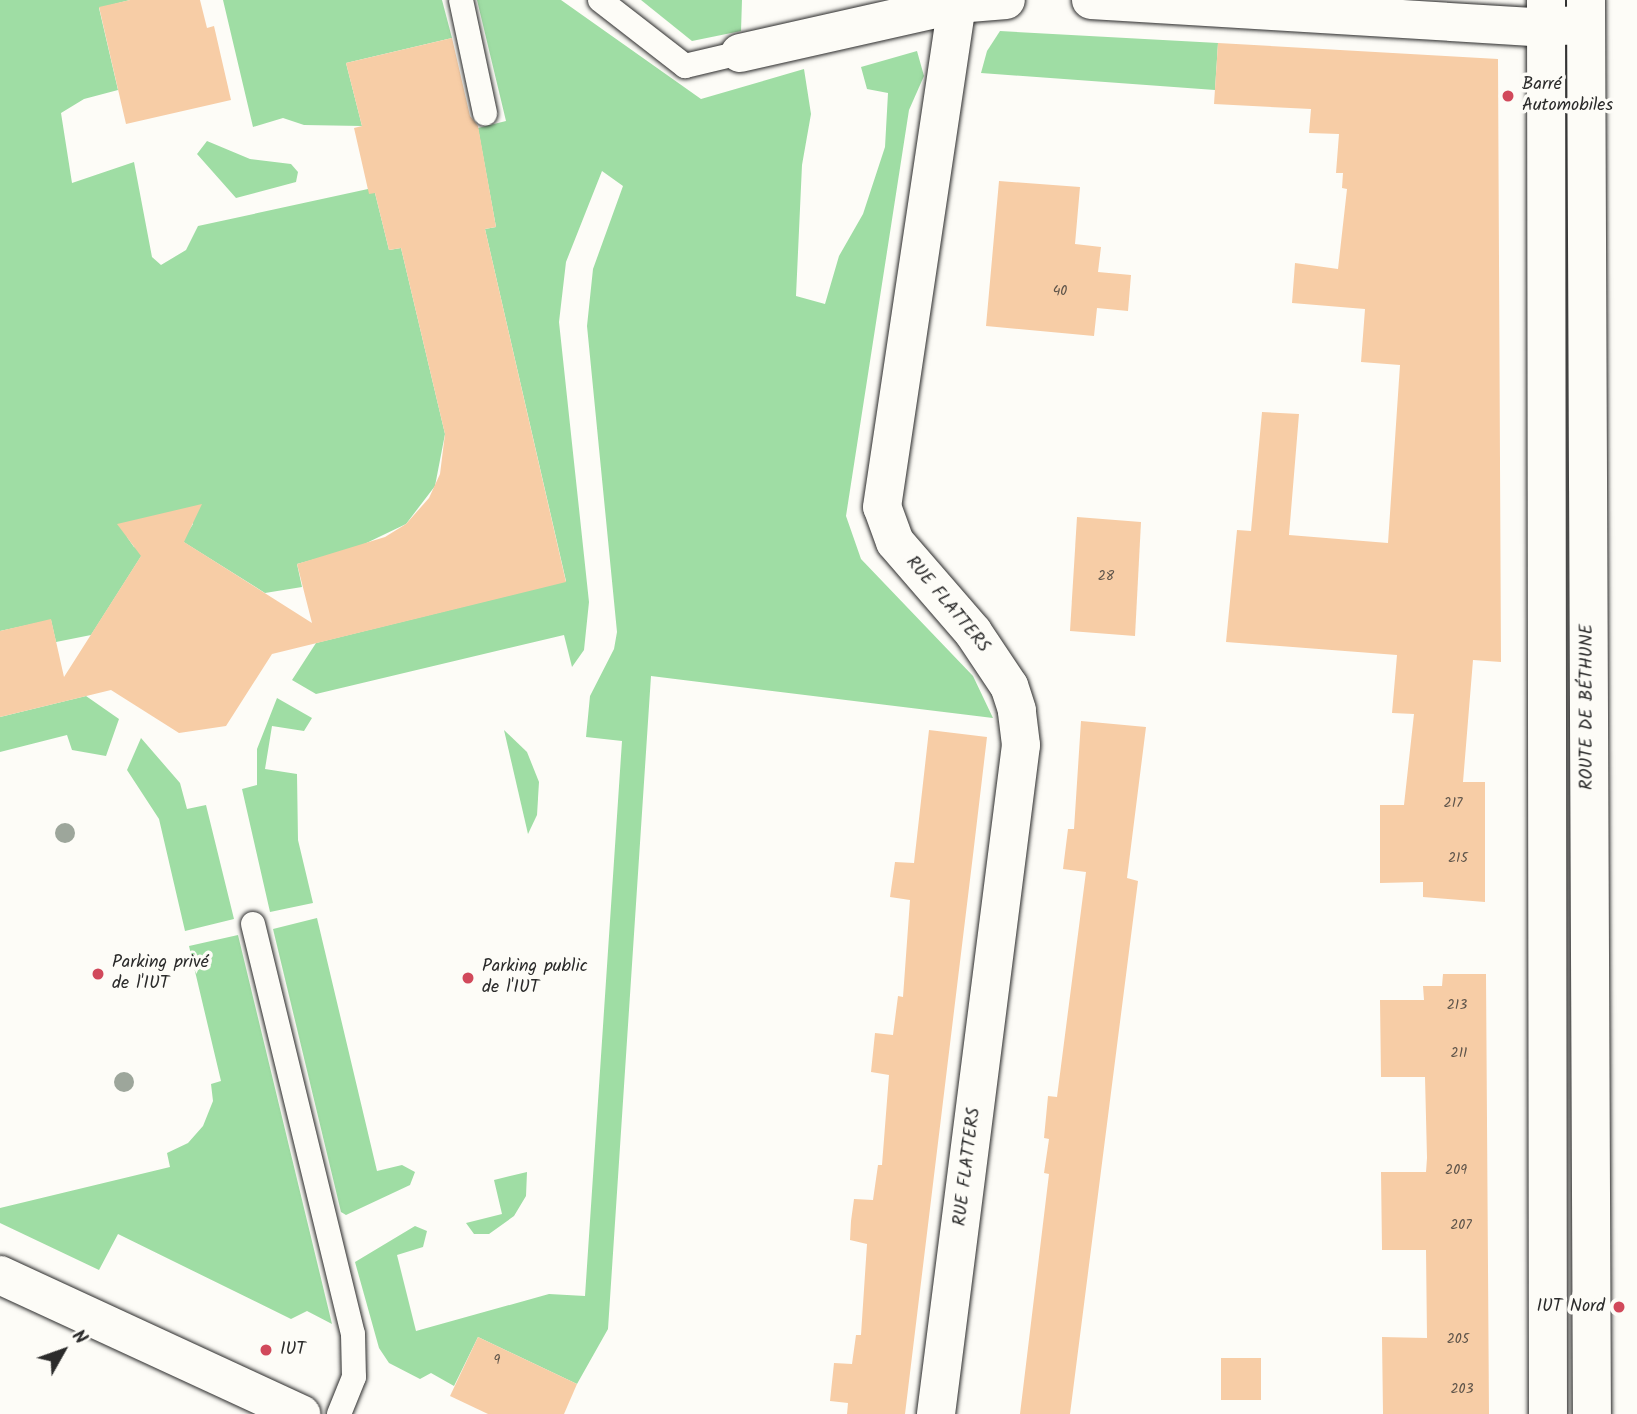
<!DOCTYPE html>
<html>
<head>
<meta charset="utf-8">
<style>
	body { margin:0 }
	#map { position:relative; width:1637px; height:1414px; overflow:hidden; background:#fdfcf7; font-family:Kalam,sans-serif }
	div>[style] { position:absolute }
	.green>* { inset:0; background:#9fdda4 }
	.building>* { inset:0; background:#f7cda6 }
	.roads { filter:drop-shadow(0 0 2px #2b2b2b) drop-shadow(0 0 2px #2b2b2b) }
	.lane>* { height:24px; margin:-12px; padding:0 12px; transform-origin:12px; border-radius:12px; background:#fdfcf7 }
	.street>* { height:38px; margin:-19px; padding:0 19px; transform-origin:19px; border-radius:19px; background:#fdfcf7 }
	.secondary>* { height:38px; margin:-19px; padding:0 19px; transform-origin:19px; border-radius:19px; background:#fdfcf7 }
	.trees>* { width:20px; height:20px; margin:-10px; border-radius:50%; background:#9da69b }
	.dots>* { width:19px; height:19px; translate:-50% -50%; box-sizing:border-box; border:4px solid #fdfcf7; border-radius:50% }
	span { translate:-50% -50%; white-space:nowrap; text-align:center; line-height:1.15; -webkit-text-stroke:7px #fdfcf7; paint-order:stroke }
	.number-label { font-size:14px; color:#5e544a }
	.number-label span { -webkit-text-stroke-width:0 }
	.poi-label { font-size:18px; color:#2b2b2b }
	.left { translate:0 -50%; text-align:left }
	.right { translate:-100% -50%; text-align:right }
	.street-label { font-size:18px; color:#2b2b2b }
	.north { position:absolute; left:28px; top:1316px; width:70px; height:70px; -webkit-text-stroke:5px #fdfcf7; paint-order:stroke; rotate:50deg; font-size:19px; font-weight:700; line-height:28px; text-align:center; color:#2b2b2b }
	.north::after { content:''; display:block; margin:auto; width:24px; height:32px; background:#2b2b2b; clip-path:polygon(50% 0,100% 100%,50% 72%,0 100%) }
</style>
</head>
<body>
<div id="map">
	<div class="green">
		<i style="clip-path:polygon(0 0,130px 0,99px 8px,118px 90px,84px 99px,61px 113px,72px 183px,134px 162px,152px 257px,161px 265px,186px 250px,198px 226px,368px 189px,375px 193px,389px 250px,401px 248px,445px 434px,435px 486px,406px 524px,356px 548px,297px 564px,302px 587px,265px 593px,182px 541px,193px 524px,188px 516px,128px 527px,127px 537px,134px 547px,145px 550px,91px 635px,56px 642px,51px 620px,0 631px)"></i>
		<i style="clip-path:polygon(223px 0,442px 0,452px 38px,346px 63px,362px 126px,304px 125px,283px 118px,253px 127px)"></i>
		<i style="clip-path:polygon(477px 0,561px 0,701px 99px,804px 69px,811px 114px,802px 165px,796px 296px,825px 304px,839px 256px,863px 214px,885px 147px,888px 93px,867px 89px,861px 67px,917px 51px,924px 76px,909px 110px,846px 516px,861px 559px,973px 676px,993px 718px,651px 676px,608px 1329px,577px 1384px,478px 1337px,454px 1386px,431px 1373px,420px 1379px,389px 1363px,379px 1348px,355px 1262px,415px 1226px,427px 1231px,423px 1247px,397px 1255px,416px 1331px,549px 1294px,585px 1296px,622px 741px,586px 737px,590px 696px,614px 649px,617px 632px,587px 326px,593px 269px,623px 186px,602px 171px,566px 262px,559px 322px,589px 602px,584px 650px,572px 667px,564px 635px,316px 694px,292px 680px,316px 643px,566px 581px,485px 229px,496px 227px,478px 128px,506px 121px)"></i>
		<i style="clip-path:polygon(641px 0,742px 0,741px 31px,692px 41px)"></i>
		<i style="clip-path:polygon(1000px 31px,1218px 43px,1215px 90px,981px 73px,987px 51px)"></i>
		<i style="clip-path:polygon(207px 141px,250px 159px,291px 164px,298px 172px,296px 182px,236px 198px,197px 154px)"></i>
		<i style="clip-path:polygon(86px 696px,119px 719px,106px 756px,72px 750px,67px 735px,0 752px,0 717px)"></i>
		<i style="clip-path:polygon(277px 698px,312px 718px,304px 731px,272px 726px,265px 769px,297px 774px,298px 840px,313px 903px,270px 912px,242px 789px,257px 785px,257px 749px)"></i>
		<i style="clip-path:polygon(504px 730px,527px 752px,539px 782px,537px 815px,528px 834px)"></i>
		<i style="clip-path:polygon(141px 738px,180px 783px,187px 809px,206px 805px,234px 919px,185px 931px,159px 819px,127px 770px)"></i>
		<i style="clip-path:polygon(317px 918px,377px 1171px,402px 1165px,415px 1172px,410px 1185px,346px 1215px,341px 1212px,273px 929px)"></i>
		<i style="clip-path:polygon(238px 935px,332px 1324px,307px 1311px,291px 1319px,118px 1234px,99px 1270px,0 1223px,0 1208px,170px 1167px,167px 1153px,188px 1143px,203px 1126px,213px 1101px,211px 1084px,221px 1081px,189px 946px)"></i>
		<i style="clip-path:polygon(527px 1172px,526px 1196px,514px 1216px,489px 1234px,474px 1234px,466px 1223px,502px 1214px,494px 1180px)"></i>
	</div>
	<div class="building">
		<i style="clip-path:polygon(130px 0,200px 0,207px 28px,214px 26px,231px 100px,126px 124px,99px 7px)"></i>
		<i style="clip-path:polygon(452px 38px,470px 116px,478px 126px,496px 227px,485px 229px,566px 582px,272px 654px,226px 726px,179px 733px,111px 690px,0 717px,0 631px,51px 619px,64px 677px,141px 556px,117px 524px,202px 504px,184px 542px,312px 623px,297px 564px,385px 537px,406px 524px,429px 498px,440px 474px,445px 434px,401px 248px,389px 250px,375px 193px,369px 194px,354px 128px,362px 126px,346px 63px)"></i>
		<i style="clip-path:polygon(1218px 43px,1498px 59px,1501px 662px,1473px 660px,1463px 782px,1485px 782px,1485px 902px,1423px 897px,1423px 882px,1380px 883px,1380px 805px,1404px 805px,1414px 714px,1392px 713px,1397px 655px,1226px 642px,1237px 530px,1251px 531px,1262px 412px,1299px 414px,1289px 535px,1388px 543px,1400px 365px,1361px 362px,1365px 309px,1292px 303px,1295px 263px,1338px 269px,1347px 189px,1342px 188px,1343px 173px,1336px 173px,1339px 134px,1309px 133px,1311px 109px,1214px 104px)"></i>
		<i style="clip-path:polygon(999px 181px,1080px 187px,1075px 244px,1101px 247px,1098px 272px,1131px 275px,1128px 311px,1097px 308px,1094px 336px,986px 326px)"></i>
		<i style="clip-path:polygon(1077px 517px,1141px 522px,1135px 636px,1070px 631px)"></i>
		<i style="clip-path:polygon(1081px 721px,1146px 727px,1127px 878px,1138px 881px,1070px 1414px,1020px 1414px,1049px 1174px,1044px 1173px,1049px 1139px,1044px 1138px,1048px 1096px,1057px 1097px,1086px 872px,1063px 869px,1068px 829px,1074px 829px)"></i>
		<i style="clip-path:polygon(929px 730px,987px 737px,973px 855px,905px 1414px,847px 1414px,848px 1403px,830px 1401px,834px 1363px,852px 1364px,856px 1335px,861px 1335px,867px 1244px,850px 1240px,851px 1221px,854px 1199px,873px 1200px,878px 1165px,882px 1165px,889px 1075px,871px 1072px,875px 1033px,893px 1035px,898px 996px,903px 997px,910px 900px,890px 897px,895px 862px,914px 863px)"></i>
		<i style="clip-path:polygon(1443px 974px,1486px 974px,1489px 1414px,1383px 1414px,1382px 1337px,1427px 1338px,1426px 1250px,1382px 1250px,1381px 1172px,1426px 1172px,1427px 1158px,1425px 1077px,1381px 1077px,1380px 1000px,1424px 1000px,1423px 986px,1442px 986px)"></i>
		<i style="clip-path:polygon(478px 1337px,577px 1384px,564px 1414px,488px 1414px,450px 1396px)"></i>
		<i style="clip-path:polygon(1221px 1358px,1261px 1358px,1261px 1400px,1221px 1400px)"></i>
	</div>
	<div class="roads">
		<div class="lane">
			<i style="left:461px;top:0;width:116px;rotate:78deg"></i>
			<i style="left:600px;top:0;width:108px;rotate:37.8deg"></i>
			<i style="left:685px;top:66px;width:57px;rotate:-13.3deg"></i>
			<i style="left:253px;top:924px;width:422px;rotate:76.3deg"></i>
			<i style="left:353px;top:1334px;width:43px;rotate:88.7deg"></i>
			<i style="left:354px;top:1377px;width:40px;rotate:112deg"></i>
		</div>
		<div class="street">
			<i style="left:1091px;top:0;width:442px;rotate:3.5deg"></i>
			<i style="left:1532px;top:27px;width:54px;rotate:-2.1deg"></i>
			<i style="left:740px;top:53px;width:222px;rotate:-12.7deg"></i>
			<i style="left:957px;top:4px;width:49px;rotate:-4.7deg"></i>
			<i style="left:0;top:1275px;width:332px;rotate:24.8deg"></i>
			<i style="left:936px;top:1414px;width:674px;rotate:-82.76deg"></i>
			<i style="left:1021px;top:745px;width:35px;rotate:-97deg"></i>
			<i style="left:1017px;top:710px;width:25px;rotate:-108deg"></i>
			<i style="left:1009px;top:686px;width:65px;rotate:-123.7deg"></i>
			<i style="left:973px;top:632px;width:119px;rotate:-130.9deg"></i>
			<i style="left:895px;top:542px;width:37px;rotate:-110deg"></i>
			<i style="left:882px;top:507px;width:509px;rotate:-81.52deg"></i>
		</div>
		<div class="secondary">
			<i style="left:1546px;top:0;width:1414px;rotate:89.92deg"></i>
			<i style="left:1586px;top:0;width:1414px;rotate:89.76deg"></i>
		</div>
	</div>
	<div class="trees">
		<i style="left:65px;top:833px"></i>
		<i style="left:124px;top:1082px"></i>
	</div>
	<div class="dots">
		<i style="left:1508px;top:96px;background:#d1495b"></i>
		<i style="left:98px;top:974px;background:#d1495b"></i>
		<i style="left:468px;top:978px;background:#d1495b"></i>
		<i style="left:1619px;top:1307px;background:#d1495b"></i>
		<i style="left:266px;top:1350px;background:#d1495b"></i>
	</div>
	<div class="number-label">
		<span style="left:1060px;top:291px">40</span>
		<span style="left:1106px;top:576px">28</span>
		<span style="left:1453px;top:803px">217</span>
		<span style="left:1458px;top:858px">215</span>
		<span style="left:1457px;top:1005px">213</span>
		<span style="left:1459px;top:1053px">211</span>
		<span style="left:1456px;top:1170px">209</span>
		<span style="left:1461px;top:1225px">207</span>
		<span style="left:1458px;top:1339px">205</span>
		<span style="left:497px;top:1360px">9</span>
		<span style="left:1462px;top:1389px">203</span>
	</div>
	<div class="poi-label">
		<span class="left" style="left:1522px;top:96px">Barré<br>Automobiles</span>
		<span class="left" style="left:112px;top:974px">Parking privé<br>de l'IUT</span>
		<span class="left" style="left:482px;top:978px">Parking public<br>de l'IUT</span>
		<span class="right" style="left:1605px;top:1307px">IUT Nord</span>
		<span class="left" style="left:280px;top:1350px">IUT</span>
	</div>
	<div class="street-label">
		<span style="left:947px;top:605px;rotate:50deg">RUE FLATTERS</span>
		<span style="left:1588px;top:707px;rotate:-90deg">ROUTE DE BÉTHUNE</span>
		<span style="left:968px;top:1167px;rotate:-83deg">RUE FLATTERS</span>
	</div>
	<div class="north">N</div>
</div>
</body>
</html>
